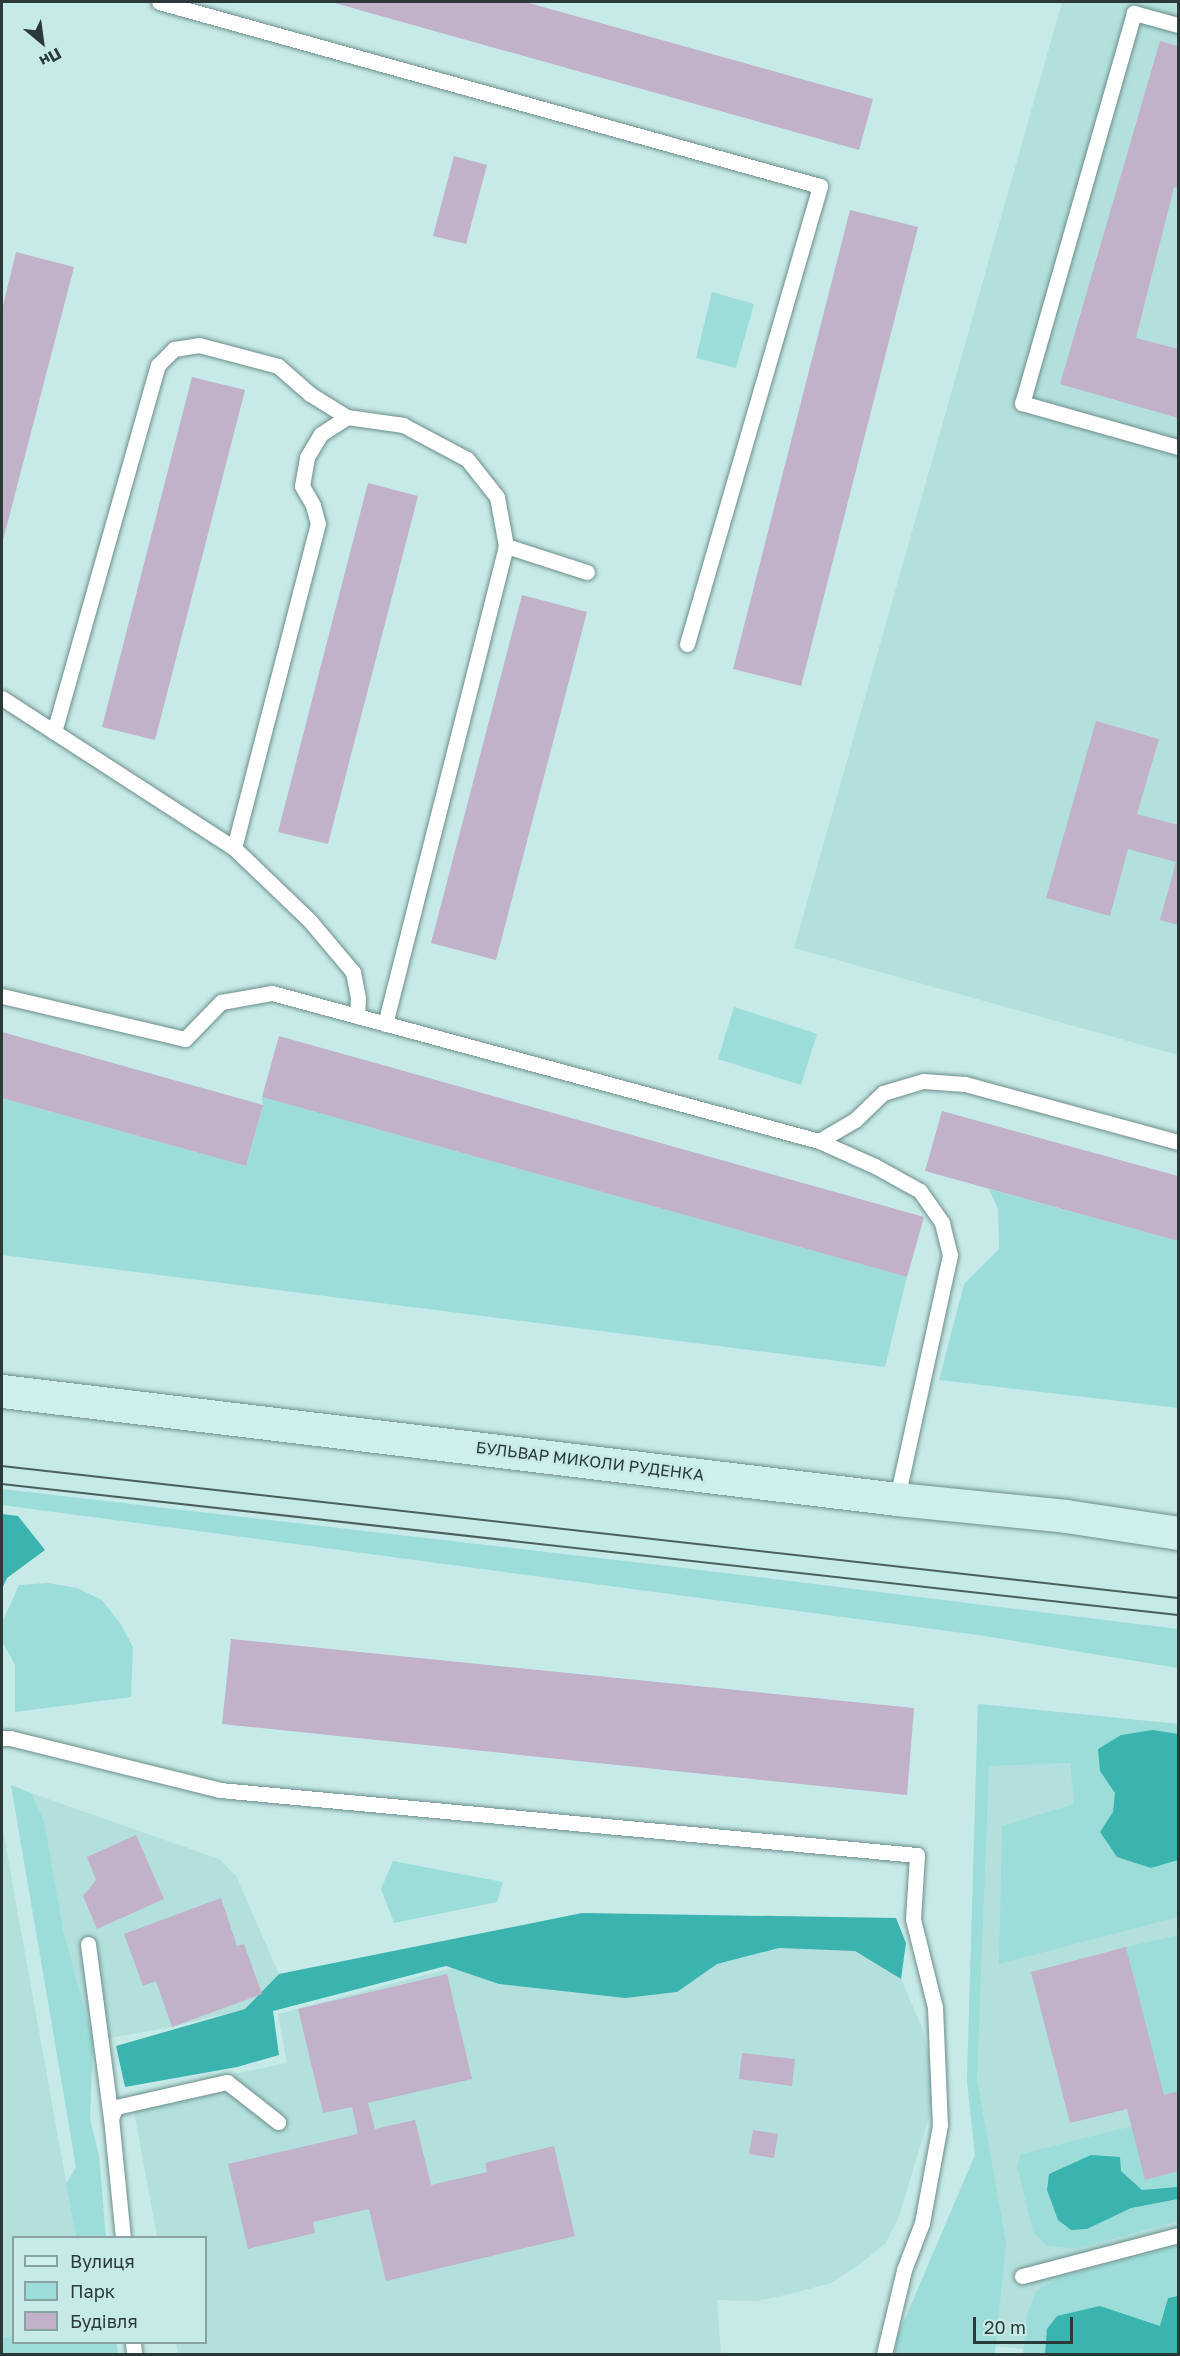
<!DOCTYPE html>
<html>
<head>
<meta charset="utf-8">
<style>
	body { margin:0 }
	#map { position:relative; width:1180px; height:2356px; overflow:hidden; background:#c6eae7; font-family:"Golos Text",sans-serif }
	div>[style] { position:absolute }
	.built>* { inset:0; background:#b3e0dd }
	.green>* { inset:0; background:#9dddd9 }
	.forest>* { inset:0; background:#3bb3ae }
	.building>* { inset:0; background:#c1b1c9 }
	.roads { filter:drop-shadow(0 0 2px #6d8e8c) drop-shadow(0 0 2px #6d8e8c) }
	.lane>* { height:15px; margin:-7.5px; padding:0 7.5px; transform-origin:7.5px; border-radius:7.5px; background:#fff }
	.secondary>* { height:33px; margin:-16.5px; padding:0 16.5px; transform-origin:16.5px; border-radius:16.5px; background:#ceefed }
	.tram>* { height:1.5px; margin:-0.75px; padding:0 0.75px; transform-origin:0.75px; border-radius:0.75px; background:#4c5e5d }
	span { translate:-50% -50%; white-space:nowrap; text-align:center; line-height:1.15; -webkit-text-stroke:4.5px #c6eae7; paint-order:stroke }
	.street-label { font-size:16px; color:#2b3938 }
	.frame { position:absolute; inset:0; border:3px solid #2b3938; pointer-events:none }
	.legend { position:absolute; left:12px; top:2236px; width:195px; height:108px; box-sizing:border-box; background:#c6eae7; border:2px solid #88a3a1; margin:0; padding:8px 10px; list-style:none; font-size:18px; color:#2b3938 }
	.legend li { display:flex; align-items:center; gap:12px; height:30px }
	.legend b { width:30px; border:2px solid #88a3a1 }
	.north { position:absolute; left:12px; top:12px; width:60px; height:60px; -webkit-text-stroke:4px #c6eae7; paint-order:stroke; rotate:151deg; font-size:16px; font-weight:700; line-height:24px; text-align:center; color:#2b3938 }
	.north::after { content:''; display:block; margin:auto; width:21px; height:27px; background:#2b3938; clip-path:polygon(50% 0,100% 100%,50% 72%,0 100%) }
	.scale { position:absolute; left:973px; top:2317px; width:100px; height:27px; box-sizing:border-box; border:3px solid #2b3938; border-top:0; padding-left:8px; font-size:18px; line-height:21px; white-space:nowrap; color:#2b3938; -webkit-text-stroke:4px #c6eae7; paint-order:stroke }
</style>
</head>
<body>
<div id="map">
	<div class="built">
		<i style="clip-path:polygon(1062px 2px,1178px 2px,1178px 1055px,794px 948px)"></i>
		<i style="clip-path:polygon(978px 1704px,1178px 1724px,1178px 2354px,1084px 2354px,897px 2338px,975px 2155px,967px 2081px)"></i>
		<i style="clip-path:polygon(31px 1793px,219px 1859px,236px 1876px,279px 1974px,245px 2009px,172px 2027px,93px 2041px,63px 1929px,43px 1821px)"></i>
		<i style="clip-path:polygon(2px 1825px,76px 2237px,14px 2238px,13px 2336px,2px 2338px)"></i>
		<i style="clip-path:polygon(779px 1948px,855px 1951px,901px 1979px,922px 2028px,933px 2073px,930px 2113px,899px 2217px,886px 2243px,859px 2265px,831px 2283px,794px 2293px,757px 2301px,717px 2300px,721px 2354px,178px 2354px,176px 2343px,206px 2342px,206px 2238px,157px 2237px,131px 2095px,287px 2063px,278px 2014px,447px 1969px,717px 1964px)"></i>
	</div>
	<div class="green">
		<i style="clip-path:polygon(712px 292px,754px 304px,736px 368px,696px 358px)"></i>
		<i style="clip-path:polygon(734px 1007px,817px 1034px,801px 1085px,718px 1059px)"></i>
		<i style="clip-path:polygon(262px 1097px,907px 1277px,885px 1367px,2px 1255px,2px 1098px,246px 1166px,263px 1105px)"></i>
		<i style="clip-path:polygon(989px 1189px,1178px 1241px,1178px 1408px,939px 1380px,964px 1284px,999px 1249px,998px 1209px)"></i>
		<i style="clip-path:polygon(2px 1489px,676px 1567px,1178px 1629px,1178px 1668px,978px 1635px,2px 1505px)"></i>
		<i style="clip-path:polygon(48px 1583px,77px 1588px,102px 1600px,120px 1623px,133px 1647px,131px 1697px,15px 1712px,15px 1665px,2px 1641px,2px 1623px,19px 1585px)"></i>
		<i style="clip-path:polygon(978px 1704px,1178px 1724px,1178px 1917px,999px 1964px,1002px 1826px,1074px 1804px,1070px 1763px,989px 1766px,977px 2079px,1006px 2243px,995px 2354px,895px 2354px,897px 2338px,975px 2155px,967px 2081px)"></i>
		<i style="clip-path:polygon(11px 1785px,31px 1793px,44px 1821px,63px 1929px,93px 2041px,90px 2119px,99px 2155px,106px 2237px,76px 2237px,66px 2184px,76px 2167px)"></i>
		<i style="clip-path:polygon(393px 1861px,503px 1882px,497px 1902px,394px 1923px,381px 1889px)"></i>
		<i style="clip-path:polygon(1178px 1935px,1178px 2091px,1164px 2095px,1126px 1947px)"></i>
		<i style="clip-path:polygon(1132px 2126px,1145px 2180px,1178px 2171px,1178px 2221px,1076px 2249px,1046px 2245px,1033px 2232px,1017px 2166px,1021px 2154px)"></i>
		<i style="clip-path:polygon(1178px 2246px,1178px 2354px,1023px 2354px,1027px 2315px,1036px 2291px,1062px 2276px)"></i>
		<i style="clip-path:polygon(13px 2336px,14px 2342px,117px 2343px,118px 2354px,2px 2354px,2px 2338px)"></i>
	</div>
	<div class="forest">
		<i style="clip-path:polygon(2px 1514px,18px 1516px,45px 1550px,7px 1578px,2px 1589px)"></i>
		<i style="clip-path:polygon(1153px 1730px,1178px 1734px,1178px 1860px,1151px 1868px,1117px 1857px,1100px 1832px,1113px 1812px,1115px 1793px,1100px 1771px,1098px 1749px,1121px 1735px)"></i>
		<i style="clip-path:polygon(582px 1913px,896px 1918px,906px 1943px,901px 1979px,855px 1951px,779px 1948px,717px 1964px,677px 1992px,625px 1998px,499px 1984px,446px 1966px,273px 2011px,279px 2055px,237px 2067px,125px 2087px,116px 2046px,245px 2009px,279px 1974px)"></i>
		<i style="clip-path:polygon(1091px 2155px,1120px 2157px,1121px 2171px,1142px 2190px,1178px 2187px,1178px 2199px,1131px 2208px,1087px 2229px,1071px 2230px,1058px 2220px,1047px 2190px,1049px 2174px)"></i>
		<i style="clip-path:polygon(1178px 2296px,1178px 2354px,1045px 2354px,1047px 2329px,1057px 2316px,1100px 2306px,1160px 2326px,1168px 2298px)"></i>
	</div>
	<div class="building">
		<i style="clip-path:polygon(331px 2px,525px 2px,873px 99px,859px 150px)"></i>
		<i style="clip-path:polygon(1160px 41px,1178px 46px,1178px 188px,1174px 187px,1136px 338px,1178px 349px,1178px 418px,1060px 384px)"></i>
		<i style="clip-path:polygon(454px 156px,487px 165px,466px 244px,433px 236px)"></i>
		<i style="clip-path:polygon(850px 210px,918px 227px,801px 686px,733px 669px)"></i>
		<i style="clip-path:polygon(16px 252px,74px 267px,2px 544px,2px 310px)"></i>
		<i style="clip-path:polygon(192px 377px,245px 390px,155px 740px,102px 727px)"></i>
		<i style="clip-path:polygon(368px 483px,418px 496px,328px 844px,278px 832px)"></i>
		<i style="clip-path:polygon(522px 595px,587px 612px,496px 960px,431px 943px)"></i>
		<i style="clip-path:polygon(1096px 721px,1159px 739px,1137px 814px,1178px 825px,1178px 925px,1160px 920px,1176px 862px,1128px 849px,1110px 916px,1046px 898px)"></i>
		<i style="clip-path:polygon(2px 1032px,263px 1105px,246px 1166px,2px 1098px)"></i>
		<i style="clip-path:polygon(279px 1036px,924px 1217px,907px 1277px,262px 1097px)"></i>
		<i style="clip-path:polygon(942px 1111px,1178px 1176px,1178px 1241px,925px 1171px)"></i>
		<i style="clip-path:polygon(231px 1639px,914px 1708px,907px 1795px,222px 1724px)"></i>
		<i style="clip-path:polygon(136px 1835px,164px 1899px,97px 1929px,83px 1896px,96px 1880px,87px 1857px)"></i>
		<i style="clip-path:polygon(221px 1898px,237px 1946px,244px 1944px,262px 1994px,172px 2027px,156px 1981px,143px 1986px,124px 1934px)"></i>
		<i style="clip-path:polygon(1126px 1947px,1164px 2095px,1178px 2091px,1178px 2171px,1145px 2180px,1127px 2109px,1070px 2123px,1031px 1972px)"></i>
		<i style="clip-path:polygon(447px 1974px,472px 2079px,368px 2103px,375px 2129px,415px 2120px,431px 2185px,487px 2172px,485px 2163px,554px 2146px,575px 2236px,386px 2281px,369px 2209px,313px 2222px,315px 2233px,248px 2249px,228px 2164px,358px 2134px,352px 2107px,323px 2113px,298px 2009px)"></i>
		<i style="clip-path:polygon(742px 2053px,795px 2059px,792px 2086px,739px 2079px)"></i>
		<i style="clip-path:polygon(753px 2130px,778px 2134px,774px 2158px,749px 2154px)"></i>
	</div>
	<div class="roads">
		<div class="lane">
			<i style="left:159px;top:2px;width:686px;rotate:15.56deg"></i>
			<i style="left:820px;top:186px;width:477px;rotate:106.2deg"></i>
			<i style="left:1178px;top:25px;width:46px;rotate:-164.7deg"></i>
			<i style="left:1134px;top:13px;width:406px;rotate:106deg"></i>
			<i style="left:1022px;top:403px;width:162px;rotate:15.8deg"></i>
			<i style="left:506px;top:546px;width:85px;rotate:17.8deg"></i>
			<i style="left:2px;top:698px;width:276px;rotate:32.9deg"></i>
			<i style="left:234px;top:848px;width:105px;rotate:43.8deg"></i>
			<i style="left:310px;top:921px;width:67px;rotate:49.9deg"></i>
			<i style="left:353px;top:972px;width:26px;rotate:79deg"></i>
			<i style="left:358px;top:998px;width:18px;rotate:93deg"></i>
			<i style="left:54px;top:732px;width:381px;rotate:-74.2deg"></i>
			<i style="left:158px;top:365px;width:23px;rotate:-45deg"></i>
			<i style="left:174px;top:349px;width:25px;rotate:-9deg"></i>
			<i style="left:199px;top:345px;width:82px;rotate:14.9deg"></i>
			<i style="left:278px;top:366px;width:43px;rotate:41.2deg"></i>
			<i style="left:310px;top:394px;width:44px;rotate:31.9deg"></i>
			<i style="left:234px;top:848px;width:335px;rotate:-75.5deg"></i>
			<i style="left:318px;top:524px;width:20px;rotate:-105deg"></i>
			<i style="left:313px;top:505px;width:22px;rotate:-120deg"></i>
			<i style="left:302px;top:486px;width:29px;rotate:-80deg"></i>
			<i style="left:307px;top:457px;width:27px;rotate:-59deg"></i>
			<i style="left:321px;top:434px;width:31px;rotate:-33deg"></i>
			<i style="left:347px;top:417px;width:57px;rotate:8.1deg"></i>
			<i style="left:403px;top:425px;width:72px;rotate:28deg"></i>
			<i style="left:467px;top:459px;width:48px;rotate:51.7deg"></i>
			<i style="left:497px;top:497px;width:50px;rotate:79.6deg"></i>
			<i style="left:506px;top:546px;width:493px;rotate:104.2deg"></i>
			<i style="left:2px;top:996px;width:188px;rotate:13.2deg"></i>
			<i style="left:185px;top:1039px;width:52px;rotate:-45.8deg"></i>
			<i style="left:221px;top:1002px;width:52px;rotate:-10deg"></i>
			<i style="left:272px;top:993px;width:567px;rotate:15.14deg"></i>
			<i style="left:819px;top:1141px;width:61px;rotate:24.1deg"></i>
			<i style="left:875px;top:1166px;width:51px;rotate:29.1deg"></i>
			<i style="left:920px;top:1191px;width:39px;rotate:55deg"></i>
			<i style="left:942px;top:1223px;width:33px;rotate:76deg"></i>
			<i style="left:950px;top:1255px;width:250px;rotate:102.3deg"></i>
			<i style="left:819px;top:1141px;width:42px;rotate:-30.3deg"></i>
			<i style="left:855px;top:1120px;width:39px;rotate:-44deg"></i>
			<i style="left:883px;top:1093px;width:42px;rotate:-16.7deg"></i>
			<i style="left:923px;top:1081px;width:42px;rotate:4.1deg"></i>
			<i style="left:965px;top:1084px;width:221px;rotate:15.2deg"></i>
			<i style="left:2px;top:1738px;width:8px"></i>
			<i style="left:10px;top:1738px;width:216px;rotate:13.9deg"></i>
			<i style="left:220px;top:1790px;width:700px;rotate:5.33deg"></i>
			<i style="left:917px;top:1855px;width:64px;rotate:93.6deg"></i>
			<i style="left:913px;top:1919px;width:91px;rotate:76deg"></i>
			<i style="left:935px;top:2007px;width:118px;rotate:87.6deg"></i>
			<i style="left:940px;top:2125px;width:100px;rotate:100.4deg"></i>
			<i style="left:922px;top:2223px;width:50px;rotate:111deg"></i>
			<i style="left:904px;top:2270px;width:86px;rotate:103.4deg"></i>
			<i style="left:88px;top:1944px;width:176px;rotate:82.5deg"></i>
			<i style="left:123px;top:2238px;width:121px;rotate:-95.7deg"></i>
			<i style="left:111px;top:2118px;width:12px;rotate:-66deg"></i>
			<i style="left:116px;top:2107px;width:114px;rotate:-12.7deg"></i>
			<i style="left:227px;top:2082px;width:65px;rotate:38.1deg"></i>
			<i style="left:1022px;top:2276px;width:161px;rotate:-14.7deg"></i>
			<i style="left:133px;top:2342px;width:12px;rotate:85deg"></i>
		</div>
		<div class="secondary">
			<i style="left:2px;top:1391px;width:901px;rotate:6.88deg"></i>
			<i style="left:897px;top:1499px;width:170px;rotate:5.7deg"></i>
			<i style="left:1066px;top:1516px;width:113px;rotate:8.6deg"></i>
		</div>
	</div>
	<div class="tram">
		<i style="left:2px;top:1466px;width:1183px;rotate:6.4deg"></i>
		<i style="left:2px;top:1484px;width:1183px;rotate:6.36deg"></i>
	</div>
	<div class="street-label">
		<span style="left:590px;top:1461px;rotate:7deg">БУЛЬВАР МИКОЛИ РУДЕНКА</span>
	</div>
	<div class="frame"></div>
	<ul class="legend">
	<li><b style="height:8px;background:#ceefed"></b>Вулиця</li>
	<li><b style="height:16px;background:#9dddd9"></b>Парк</li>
	<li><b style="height:16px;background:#c1b1c9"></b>Будівля</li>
	</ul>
	<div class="north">Пн</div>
	<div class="scale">20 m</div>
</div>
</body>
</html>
